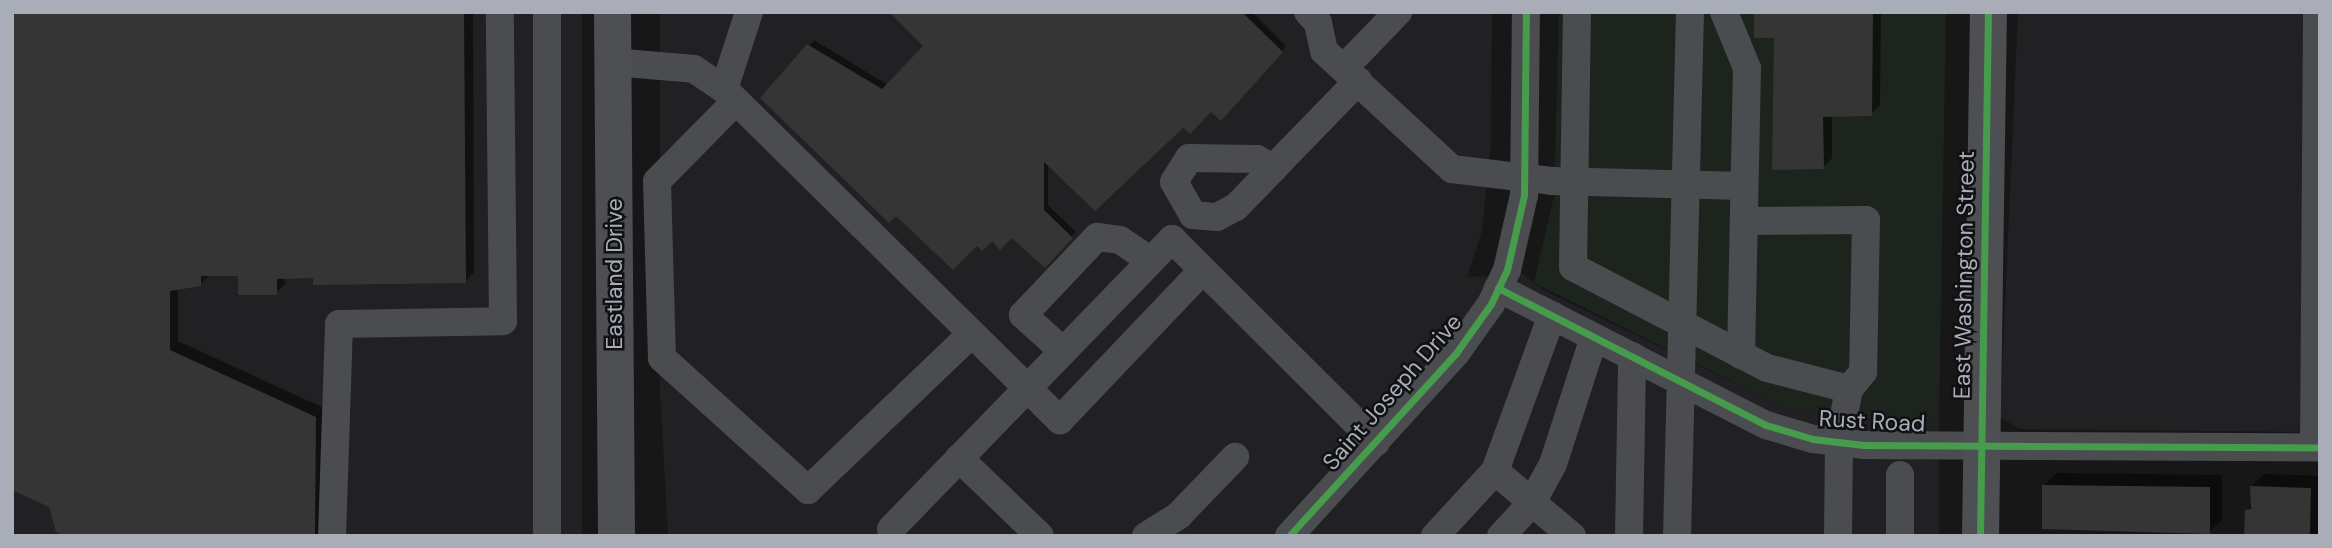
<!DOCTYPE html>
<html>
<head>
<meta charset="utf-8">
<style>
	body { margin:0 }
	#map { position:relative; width:2332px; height:548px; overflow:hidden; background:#171717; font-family:"DM Sans",sans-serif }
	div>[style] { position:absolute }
	.built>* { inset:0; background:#212123 }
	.green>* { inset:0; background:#1d241e }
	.shadow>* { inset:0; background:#0007 }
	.building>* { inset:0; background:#353536 }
	.minor>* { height:28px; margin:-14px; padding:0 14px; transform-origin:14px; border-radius:14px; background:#4b4c50 }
	.major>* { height:37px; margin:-18.5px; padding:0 18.5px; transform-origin:18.5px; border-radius:18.5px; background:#4d4f52 }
	.cycleway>* { height:7px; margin:-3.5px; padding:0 3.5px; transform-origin:3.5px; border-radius:3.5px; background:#469c4c }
	span { translate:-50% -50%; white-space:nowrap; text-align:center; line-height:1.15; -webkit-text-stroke:5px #111113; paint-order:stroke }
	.street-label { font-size:23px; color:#a8adb8 }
	.frame { position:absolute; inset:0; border:14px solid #a8adb8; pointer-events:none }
</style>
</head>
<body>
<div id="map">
	<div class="built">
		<i style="clip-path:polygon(12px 12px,582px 12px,582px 536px,12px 536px)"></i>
		<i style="clip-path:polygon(660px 12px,1492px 12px,1491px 142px,1482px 231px,1467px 277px,1523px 274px,1543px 290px,1788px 409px,1854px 419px,1939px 421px,1939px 536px,668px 536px,660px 392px)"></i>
		<i style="clip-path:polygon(2018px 12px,2320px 12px,2320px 432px,2019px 429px,2000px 417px)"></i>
	</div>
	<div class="green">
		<i style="clip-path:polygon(1559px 12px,1946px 12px,1939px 421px,1854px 419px,1788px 409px,1534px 283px,1554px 196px)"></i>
	</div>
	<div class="shadow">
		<i style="clip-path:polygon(12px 12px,473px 12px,474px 272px,465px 282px,285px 277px,285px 284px,276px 293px,240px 274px,211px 274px,201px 284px,178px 288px,178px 341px,324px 408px,325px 536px,67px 536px,51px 505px)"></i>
		<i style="clip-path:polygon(891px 12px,1252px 12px,1286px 46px,1221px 118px,1211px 110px,1184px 126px,1048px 164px,1048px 205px,1076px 232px,1044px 266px,1012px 235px,977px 243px,762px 98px,814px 40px,888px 85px,926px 46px)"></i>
		<i style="clip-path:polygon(1756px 12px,1909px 12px,1881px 13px,1880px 105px,1871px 114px,1832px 115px,1832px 158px,1823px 167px,1775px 36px)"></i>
		<i style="clip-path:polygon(2057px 473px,2222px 475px,2222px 520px,2209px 532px,2044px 485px)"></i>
		<i style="clip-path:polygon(2264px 474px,2320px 476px,2320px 536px,2247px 536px,2252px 486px)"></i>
	</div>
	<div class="building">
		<i style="clip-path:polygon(12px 12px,464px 12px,466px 283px,313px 285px,313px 278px,277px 279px,277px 295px,238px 295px,238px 276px,201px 276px,201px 286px,170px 291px,170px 350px,316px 417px,315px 536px,65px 536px,56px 532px,49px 507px,12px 490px)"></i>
		<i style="clip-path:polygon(889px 12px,1242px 12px,1283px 52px,1221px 121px,1211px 112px,1190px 134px,1183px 128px,1095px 211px,1044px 162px,1044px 210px,1073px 238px,1045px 268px,1012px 238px,1000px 250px,992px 241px,982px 251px,977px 246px,953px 270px,896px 216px,889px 223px,760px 98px,807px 44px,882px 89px,923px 46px)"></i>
		<i style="clip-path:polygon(1754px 12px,1873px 12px,1872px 116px,1823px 117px,1824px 169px,1772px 170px,1774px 38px,1754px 38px)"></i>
		<i style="clip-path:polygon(2042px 485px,2210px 487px,2210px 534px,2042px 529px)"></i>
		<i style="clip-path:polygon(2250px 486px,2311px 488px,2310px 536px,2244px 536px,2245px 510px,2251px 509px)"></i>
	</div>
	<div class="minor">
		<i style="left:547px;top:12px;width:524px;rotate:90deg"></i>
		<i style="left:1308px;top:12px;width:15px;rotate:48deg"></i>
		<i style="left:1318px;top:23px;width:29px;rotate:78deg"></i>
		<i style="left:1324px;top:51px;width:174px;rotate:42.7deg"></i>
		<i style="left:1452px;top:169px;width:101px;rotate:6.8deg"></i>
		<i style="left:1552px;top:181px;width:192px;rotate:1.5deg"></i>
		<i style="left:1577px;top:12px;width:255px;rotate:90.9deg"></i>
		<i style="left:1573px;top:267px;width:219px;rotate:27.5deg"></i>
		<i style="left:1767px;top:368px;width:85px;rotate:14.4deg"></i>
		<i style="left:1724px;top:12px;width:61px;rotate:67.7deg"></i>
		<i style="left:1747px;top:68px;width:287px;rotate:91.2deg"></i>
		<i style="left:613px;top:62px;width:81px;rotate:4.9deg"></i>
		<i style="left:694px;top:69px;width:36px;rotate:34deg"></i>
		<i style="left:724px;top:89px;width:472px;rotate:44.6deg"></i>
		<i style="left:1060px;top:420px;width:207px;rotate:-46.4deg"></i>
		<i style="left:1344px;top:68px;width:78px;rotate:-46deg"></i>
		<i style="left:724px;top:89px;width:81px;rotate:-72deg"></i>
		<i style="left:736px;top:101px;width:112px;rotate:134.6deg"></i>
		<i style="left:657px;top:181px;width:177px;rotate:88.4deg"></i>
		<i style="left:662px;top:358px;width:197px;rotate:42.1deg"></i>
		<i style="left:808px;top:490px;width:226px;rotate:-43.7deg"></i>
		<i style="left:1273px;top:169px;width:19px;rotate:-148deg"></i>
		<i style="left:1257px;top:159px;width:68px;rotate:-179.2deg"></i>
		<i style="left:1189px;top:158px;width:28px;rotate:122deg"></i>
		<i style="left:1174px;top:182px;width:38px;rotate:60deg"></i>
		<i style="left:1193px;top:215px;width:24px;rotate:5deg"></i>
		<i style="left:1217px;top:217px;width:21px;rotate:-28deg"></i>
		<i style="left:1236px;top:207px;width:53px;rotate:-45.8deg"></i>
		<i style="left:1273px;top:169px;width:25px;rotate:-47deg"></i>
		<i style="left:1290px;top:151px;width:98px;rotate:-45.8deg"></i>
		<i style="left:1744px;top:221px;width:122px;rotate:-0.5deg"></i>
		<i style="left:1866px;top:220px;width:152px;rotate:91.1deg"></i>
		<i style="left:1863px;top:372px;width:22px;rotate:129deg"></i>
		<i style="left:1849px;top:389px;width:54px;rotate:100.7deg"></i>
		<i style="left:1839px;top:442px;width:94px;rotate:90.6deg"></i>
		<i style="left:1498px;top:288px;width:301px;rotate:27.1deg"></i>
		<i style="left:1766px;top:425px;width:49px;rotate:16.6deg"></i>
		<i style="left:1813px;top:439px;width:51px;rotate:6.7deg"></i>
		<i style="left:1864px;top:445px;width:456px;rotate:0.3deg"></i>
		<i style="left:1063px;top:351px;width:54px;rotate:-138deg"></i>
		<i style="left:1023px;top:315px;width:108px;rotate:-46.5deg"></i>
		<i style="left:1097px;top:237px;width:23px;rotate:7deg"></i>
		<i style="left:1120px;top:240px;width:37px;rotate:34deg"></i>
		<i style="left:2314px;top:447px;width:435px;rotate:-89.6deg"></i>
		<i style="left:959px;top:458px;width:112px;rotate:43.9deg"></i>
		<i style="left:1495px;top:471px;width:101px;rotate:40.2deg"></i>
		<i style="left:1900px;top:475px;width:61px;rotate:90deg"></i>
		<i style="left:891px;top:529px;width:404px;rotate:-45.9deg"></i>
		<i style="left:1172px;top:239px;width:288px;rotate:44.9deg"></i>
		<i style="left:332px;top:536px;width:212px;rotate:-88.1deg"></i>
		<i style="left:339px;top:324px;width:164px;rotate:-1deg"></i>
		<i style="left:503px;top:321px;width:309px;rotate:-90.6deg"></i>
		<i style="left:1146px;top:536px;width:39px;rotate:-32deg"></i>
		<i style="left:1179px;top:515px;width:81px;rotate:-46deg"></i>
		<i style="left:1289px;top:536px;width:248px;rotate:-47.6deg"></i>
		<i style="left:1456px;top:353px;width:60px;rotate:-54.5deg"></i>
		<i style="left:1491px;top:304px;width:38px;rotate:-65deg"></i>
		<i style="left:1507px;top:270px;width:77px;rotate:-77.2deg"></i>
		<i style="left:1524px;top:195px;width:183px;rotate:-89.4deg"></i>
		<i style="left:1435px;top:536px;width:88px;rotate:-47.3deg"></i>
		<i style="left:1495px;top:471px;width:166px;rotate:-69.9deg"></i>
		<i style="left:1501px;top:536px;width:44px;rotate:-46.8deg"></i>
		<i style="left:1531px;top:504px;width:46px;rotate:-61.2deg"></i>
		<i style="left:1553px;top:464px;width:133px;rotate:-72.1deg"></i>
		<i style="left:1629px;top:536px;width:180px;rotate:-89deg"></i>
		<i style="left:1677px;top:536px;width:524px;rotate:-88.58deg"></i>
	</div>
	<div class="major">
		<i style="left:612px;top:12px;width:524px;rotate:89.56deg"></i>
		<i style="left:1980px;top:536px;width:524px;rotate:-89.13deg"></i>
	</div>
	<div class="cycleway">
		<i style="left:1498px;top:288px;width:301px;rotate:27.1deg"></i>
		<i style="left:1766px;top:425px;width:49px;rotate:16.6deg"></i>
		<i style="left:1813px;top:439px;width:51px;rotate:6.7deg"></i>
		<i style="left:1864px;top:445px;width:456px;rotate:0.3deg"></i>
		<i style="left:1289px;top:536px;width:248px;rotate:-47.6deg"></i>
		<i style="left:1456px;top:353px;width:60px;rotate:-54.5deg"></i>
		<i style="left:1491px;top:304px;width:38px;rotate:-65deg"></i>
		<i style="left:1507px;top:270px;width:77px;rotate:-77.2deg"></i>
		<i style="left:1524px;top:195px;width:183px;rotate:-89.4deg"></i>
		<i style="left:1980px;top:536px;width:524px;rotate:-89.13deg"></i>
	</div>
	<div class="street-label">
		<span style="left:614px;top:274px;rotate:-90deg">Eastland Drive</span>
		<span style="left:1964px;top:275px;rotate:-89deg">East Washington Street</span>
		<span style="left:1392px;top:392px;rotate:-49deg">Saint Joseph Drive</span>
		<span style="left:1872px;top:421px;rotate:3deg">Rust Road</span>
	</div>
	<div class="frame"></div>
</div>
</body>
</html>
